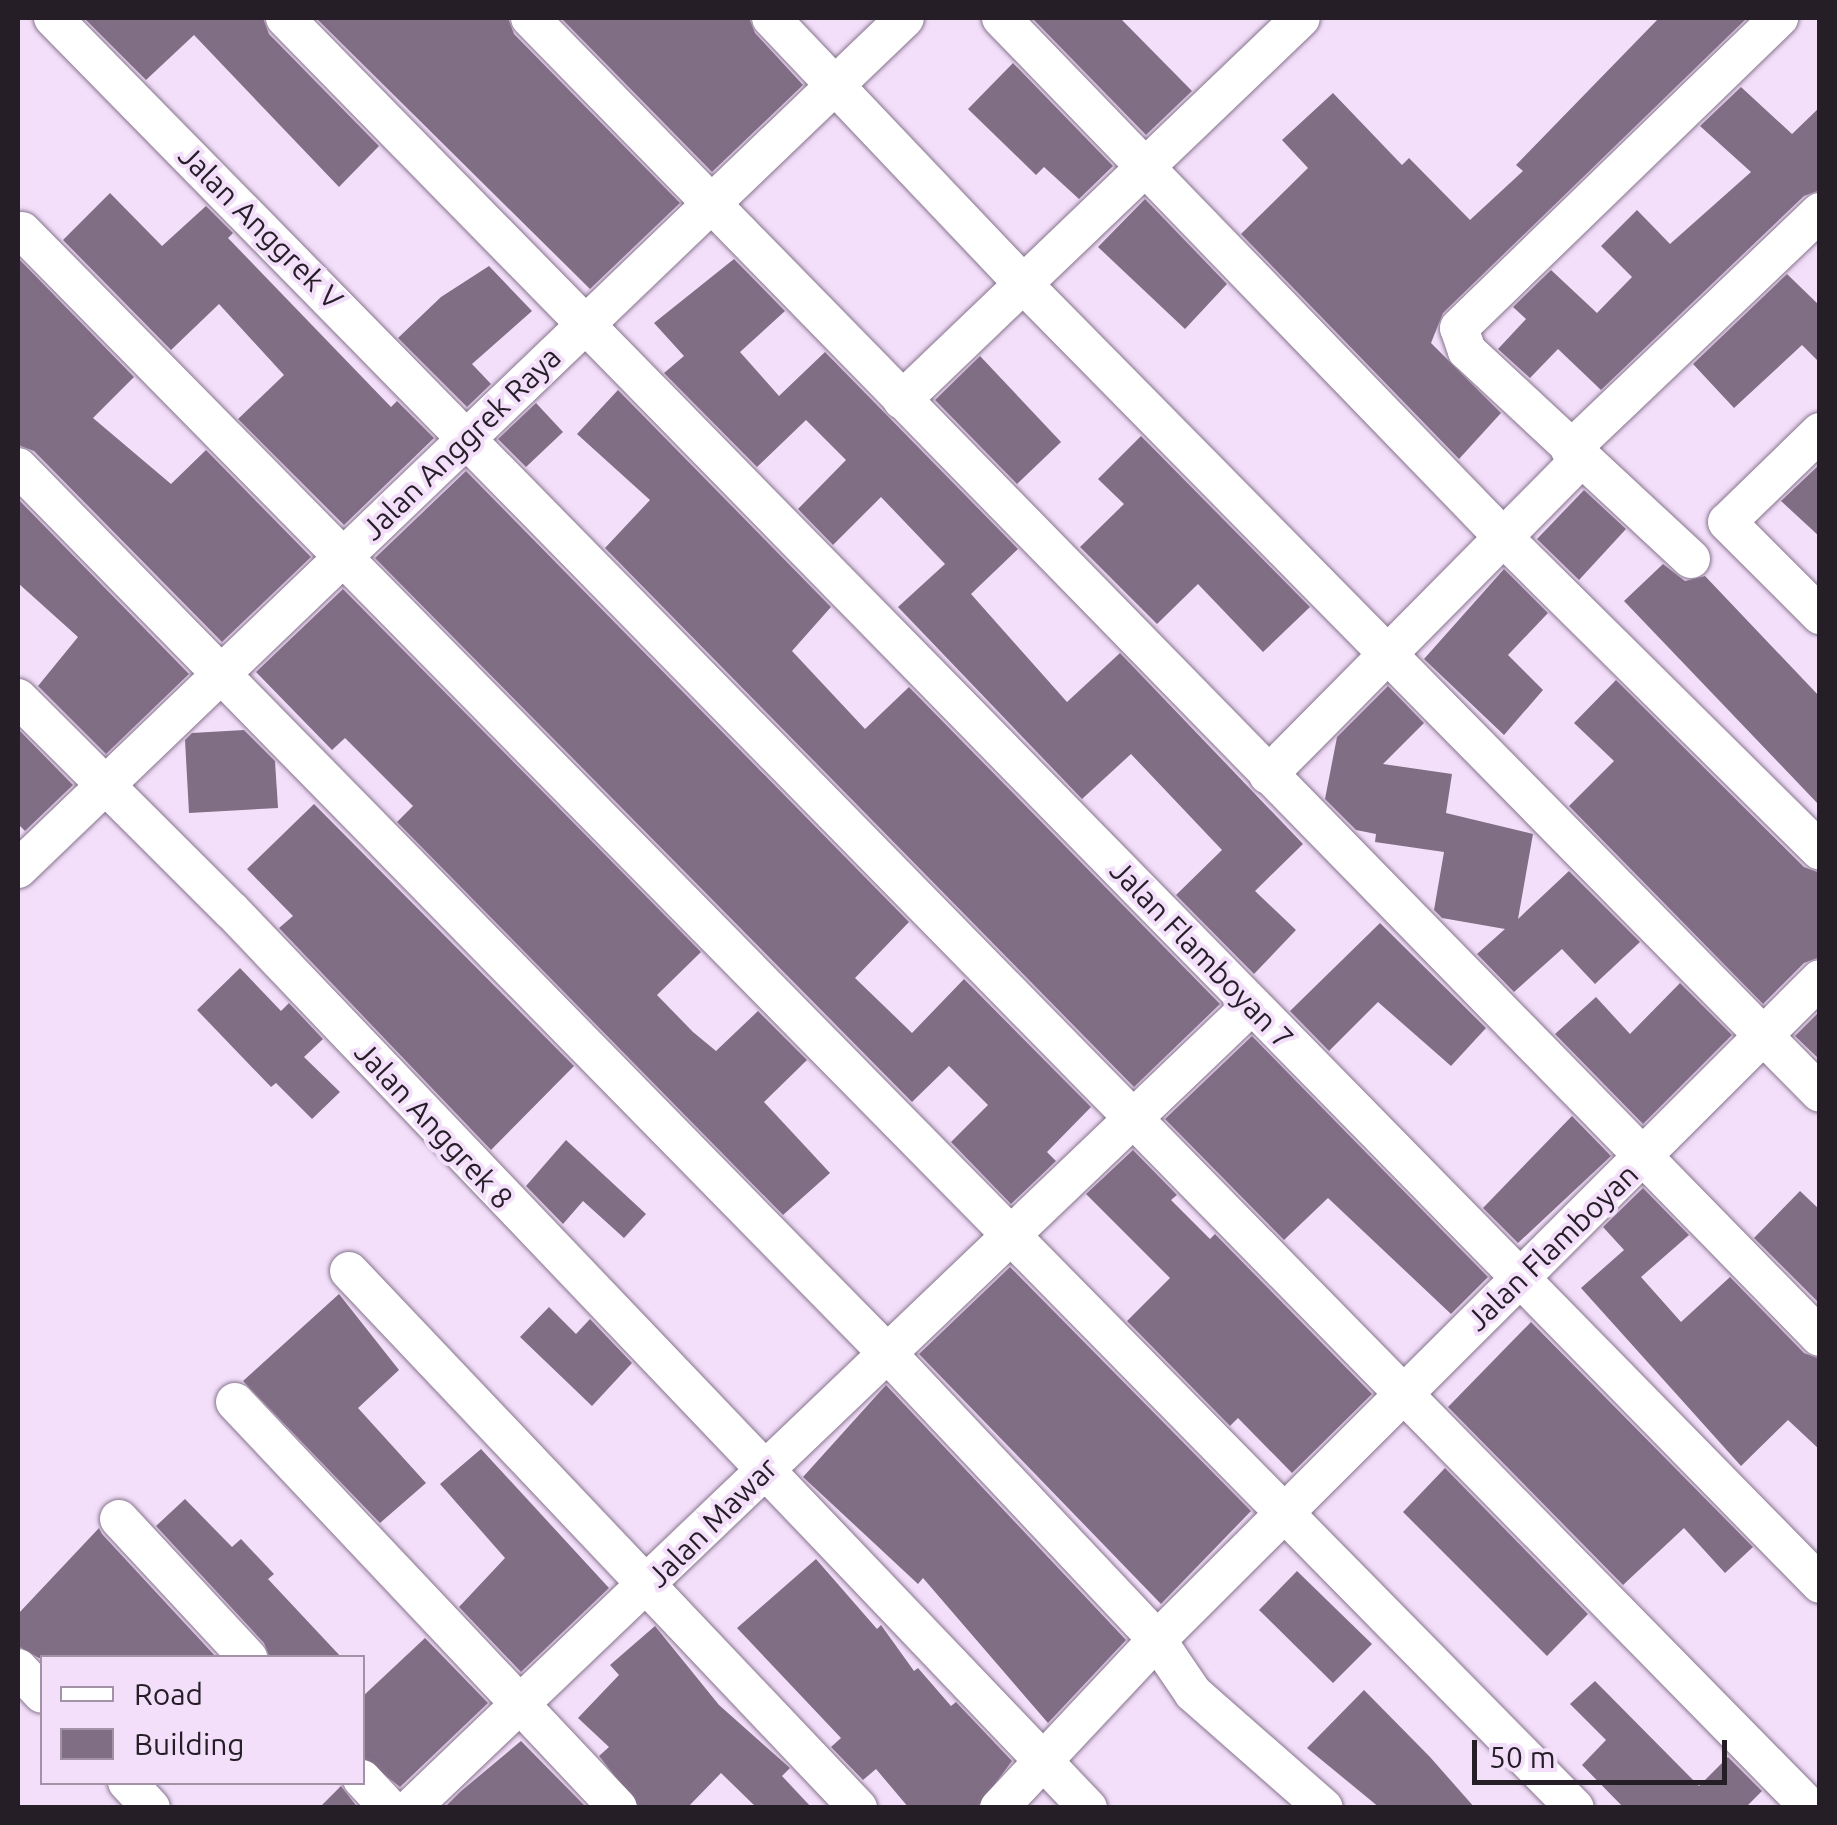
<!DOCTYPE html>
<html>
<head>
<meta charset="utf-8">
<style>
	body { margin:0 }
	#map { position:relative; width:1837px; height:1825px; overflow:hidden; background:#f3dffa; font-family:Ubuntu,sans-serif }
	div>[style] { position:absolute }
	.building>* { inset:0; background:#806e85 }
	.roads { filter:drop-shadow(0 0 2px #86748c) drop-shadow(0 0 2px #86748c) }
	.street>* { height:38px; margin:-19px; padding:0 19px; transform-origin:19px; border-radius:19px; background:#fff }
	span { translate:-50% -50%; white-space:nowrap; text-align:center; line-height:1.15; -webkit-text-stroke:8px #f3dffa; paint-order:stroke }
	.street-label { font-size:30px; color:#251e27 }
	.frame { position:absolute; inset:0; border:20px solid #251e27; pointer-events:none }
	.legend { position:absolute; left:40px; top:1655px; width:325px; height:130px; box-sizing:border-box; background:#f3dffa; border:2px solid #a192a6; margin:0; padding:12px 18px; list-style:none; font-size:30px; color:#251e27 }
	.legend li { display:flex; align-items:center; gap:20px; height:50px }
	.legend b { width:50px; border:2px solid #a192a6 }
	.scale { position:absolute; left:1472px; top:1740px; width:255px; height:45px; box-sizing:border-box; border:5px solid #251e27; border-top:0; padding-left:12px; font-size:30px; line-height:35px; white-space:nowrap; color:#251e27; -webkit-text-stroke:8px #f3dffa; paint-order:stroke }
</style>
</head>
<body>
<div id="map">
	<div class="building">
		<i style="clip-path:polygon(84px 18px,263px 18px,269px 34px,379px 146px,339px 187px,194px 35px,146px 80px)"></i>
		<i style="clip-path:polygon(316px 18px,508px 18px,514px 34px,680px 203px,590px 289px)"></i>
		<i style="clip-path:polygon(561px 18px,749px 18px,755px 33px,803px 85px,712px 172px)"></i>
		<i style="clip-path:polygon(1032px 18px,1120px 18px,1192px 91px,1146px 135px)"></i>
		<i style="clip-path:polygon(1659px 18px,1747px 18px,1443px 313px,1431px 343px,1501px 413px,1459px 459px,1241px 234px,1308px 168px,1282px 140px,1333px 93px,1402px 165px,1409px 158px,1470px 220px,1523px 171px,1516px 165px)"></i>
		<i style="clip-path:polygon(1013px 63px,1113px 166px,1079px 199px,1044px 167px,1036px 175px,968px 109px)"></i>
		<i style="clip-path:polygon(1741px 87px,1792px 134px,1820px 107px,1820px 190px,1804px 196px,1601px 390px,1558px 349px,1530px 378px,1498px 349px,1526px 319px,1513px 307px,1551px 270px,1597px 313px,1632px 277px,1601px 246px,1637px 210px,1670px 244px,1751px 172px,1700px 126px)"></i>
		<i style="clip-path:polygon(110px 193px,162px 246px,206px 206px,233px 233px,228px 238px,391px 407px,397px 401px,434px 438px,344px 525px,238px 419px,284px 375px,219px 304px,171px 350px,63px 240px)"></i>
		<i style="clip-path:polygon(1145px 199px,1227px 284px,1185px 329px,1098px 247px)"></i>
		<i style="clip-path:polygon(18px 258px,134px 377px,93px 418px,171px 484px,206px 450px,311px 557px,222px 642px,34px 451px,18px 445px)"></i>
		<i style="clip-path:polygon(734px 259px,785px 311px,740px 352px,779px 396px,825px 352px,1018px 549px,971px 594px,1067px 702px,1120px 653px,1303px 844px,1255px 891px,1296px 930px,1254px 974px,1176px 895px,1222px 850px,1131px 754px,1082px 799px,898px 607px,945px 564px,881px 497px,833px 545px,798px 509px,846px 460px,806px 420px,757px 467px,664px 373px,684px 356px,654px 323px)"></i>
		<i style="clip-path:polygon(489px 266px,532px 311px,472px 364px,491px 384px,467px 407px,398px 338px,441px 297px)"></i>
		<i style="clip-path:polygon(1787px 274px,1820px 306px,1820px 363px,1802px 345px,1734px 408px,1693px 364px)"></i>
		<i style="clip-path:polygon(980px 356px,1061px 442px,1017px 484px,935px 400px)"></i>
		<i style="clip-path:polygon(618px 390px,831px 607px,792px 651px,865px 729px,909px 687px,1220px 1004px,1134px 1087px,605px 548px,650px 500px,577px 434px)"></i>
		<i style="clip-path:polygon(536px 403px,563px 432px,526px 467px,498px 439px)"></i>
		<i style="clip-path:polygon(1141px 436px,1310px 607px,1263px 652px,1198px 584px,1157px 624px,1080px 547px,1124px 504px,1098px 479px)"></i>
		<i style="clip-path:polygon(1820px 464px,1820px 537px,1781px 501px)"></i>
		<i style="clip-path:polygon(466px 471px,909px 922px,855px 978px,912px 1033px,964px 979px,1091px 1107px,1047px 1152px,1056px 1161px,1011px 1204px,951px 1142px,988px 1105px,949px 1066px,912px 1102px,375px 558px)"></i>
		<i style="clip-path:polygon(1584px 490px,1626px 529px,1579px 580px,1537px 539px)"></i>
		<i style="clip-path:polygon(18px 499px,189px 674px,106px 754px,38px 686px,78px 637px,18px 583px)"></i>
		<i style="clip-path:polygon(1663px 564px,1685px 581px,1705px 576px,1820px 697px,1820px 806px,1624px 601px)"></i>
		<i style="clip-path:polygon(1504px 569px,1548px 613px,1508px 655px,1543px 690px,1504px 735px,1424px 659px)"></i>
		<i style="clip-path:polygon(343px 589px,701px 952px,657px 995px,693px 1032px,716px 1051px,758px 1011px,807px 1060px,764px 1102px,830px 1173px,783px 1215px,397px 822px,413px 806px,345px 738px,332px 750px,256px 672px)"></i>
		<i style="clip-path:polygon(1616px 680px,1804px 867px,1820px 873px,1820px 957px,1804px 963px,1763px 1004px,1569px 806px,1614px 761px,1574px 723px)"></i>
		<i style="clip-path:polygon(1388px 686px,1424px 723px,1383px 764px,1452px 774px,1446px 813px,1533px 834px,1518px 919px,1569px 871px,1640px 942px,1595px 984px,1562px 949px,1514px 992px,1477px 954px,1505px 929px,1442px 918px,1434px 910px,1444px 852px,1375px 842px,1376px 834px,1356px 830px,1325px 799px,1337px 737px)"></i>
		<i style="clip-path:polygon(18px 729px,73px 785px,25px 831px,18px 824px)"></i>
		<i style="clip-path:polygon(244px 730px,275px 761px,278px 808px,189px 813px,185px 740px,192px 733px)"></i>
		<i style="clip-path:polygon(314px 804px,574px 1066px,491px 1150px,279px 928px,293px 916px,247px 869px)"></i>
		<i style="clip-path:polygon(1380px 923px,1486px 1028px,1451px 1066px,1378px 1002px,1329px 1051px,1290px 1011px)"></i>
		<i style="clip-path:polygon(240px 968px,281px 1011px,289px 1003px,323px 1039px,304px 1057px,340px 1092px,312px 1119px,276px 1083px,271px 1087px,197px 1010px)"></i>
		<i style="clip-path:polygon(1680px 983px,1732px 1035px,1643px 1124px,1555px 1034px,1596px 997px,1630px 1034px)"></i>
		<i style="clip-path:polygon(1820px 1011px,1820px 1060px,1795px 1036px)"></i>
		<i style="clip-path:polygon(1252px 1036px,1488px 1277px,1451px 1314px,1328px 1198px,1284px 1240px,1165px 1119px)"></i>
		<i style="clip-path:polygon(1572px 1116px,1611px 1156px,1518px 1243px,1483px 1208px)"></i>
		<i style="clip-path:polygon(566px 1140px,646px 1214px,624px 1238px,583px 1201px,563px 1224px,526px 1186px)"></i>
		<i style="clip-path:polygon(1133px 1150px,1177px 1195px,1171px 1200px,1210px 1239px,1215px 1234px,1372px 1394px,1292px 1473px,1238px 1418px,1230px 1426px,1127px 1321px,1170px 1278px,1086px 1194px)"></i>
		<i style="clip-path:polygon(1643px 1188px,1689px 1235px,1641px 1277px,1681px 1322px,1730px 1277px,1804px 1353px,1820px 1359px,1820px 1450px,1788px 1420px,1741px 1466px,1581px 1288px,1624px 1250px,1603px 1227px)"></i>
		<i style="clip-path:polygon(1800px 1191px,1820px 1210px,1820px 1304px,1754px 1238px)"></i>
		<i style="clip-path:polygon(1010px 1267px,1251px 1511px,1161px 1604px,919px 1354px)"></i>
		<i style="clip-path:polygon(339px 1294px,399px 1370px,358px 1408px,426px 1483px,380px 1523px,243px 1381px)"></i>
		<i style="clip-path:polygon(549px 1307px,576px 1334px,590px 1319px,632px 1363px,592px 1406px,520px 1337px)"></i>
		<i style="clip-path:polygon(1531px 1322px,1753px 1547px,1725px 1573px,1684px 1528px,1623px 1585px,1448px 1407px)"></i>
		<i style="clip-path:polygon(886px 1385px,1126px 1640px,1048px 1723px,923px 1578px,918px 1584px,803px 1477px)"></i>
		<i style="clip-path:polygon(481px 1449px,609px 1588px,521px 1672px,459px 1607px,505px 1558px,440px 1484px)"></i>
		<i style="clip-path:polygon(1445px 1468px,1588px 1614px,1547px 1656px,1403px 1512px)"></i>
		<i style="clip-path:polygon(185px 1499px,232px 1547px,241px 1539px,274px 1574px,268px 1579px,342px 1658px,270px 1658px,264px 1643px,156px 1526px)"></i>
		<i style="clip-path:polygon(99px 1528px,102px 1534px,217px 1658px,39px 1658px,18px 1646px,18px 1614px)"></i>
		<i style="clip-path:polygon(816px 1559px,877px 1629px,881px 1625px,914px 1671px,918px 1668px,951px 1706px,956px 1702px,1012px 1761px,977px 1808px,909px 1808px,876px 1769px,863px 1780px,831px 1747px,841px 1738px,737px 1628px)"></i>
		<i style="clip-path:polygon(1297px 1571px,1372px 1644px,1333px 1683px,1259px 1610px)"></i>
		<i style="clip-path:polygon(655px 1626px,719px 1705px,790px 1768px,782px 1776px,812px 1808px,757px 1808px,721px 1773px,687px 1808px,640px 1808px,599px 1756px,609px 1747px,578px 1718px,619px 1675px,610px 1665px)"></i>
		<i style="clip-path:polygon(425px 1638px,488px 1703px,400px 1787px,362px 1757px,362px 1697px)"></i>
		<i style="clip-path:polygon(1595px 1681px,1699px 1786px,1728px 1757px,1762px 1791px,1745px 1808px,1624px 1808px,1582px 1765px,1606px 1740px,1570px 1704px)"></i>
		<i style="clip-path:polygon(1364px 1690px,1430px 1757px,1475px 1808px,1380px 1808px,1307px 1748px)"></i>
		<i style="clip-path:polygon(521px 1741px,587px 1808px,444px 1808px,460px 1792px)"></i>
		<i style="clip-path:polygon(341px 1786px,358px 1808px,319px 1808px)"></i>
	</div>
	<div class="roads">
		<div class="street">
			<i style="left:53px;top:18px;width:2508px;rotate:45.53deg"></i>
			<i style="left:285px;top:18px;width:2193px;rotate:45.57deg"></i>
			<i style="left:530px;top:18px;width:1845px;rotate:45.64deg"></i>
			<i style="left:771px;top:18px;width:371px;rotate:46.5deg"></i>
			<i style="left:1026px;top:287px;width:1131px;rotate:45.43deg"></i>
			<i style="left:1001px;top:18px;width:722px;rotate:45.95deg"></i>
			<i style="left:1503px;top:537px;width:446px;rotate:44.7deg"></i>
			<i style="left:22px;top:231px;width:2213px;rotate:45.44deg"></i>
			<i style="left:902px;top:400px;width:552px;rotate:-43.75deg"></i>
			<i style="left:1820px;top:432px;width:129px;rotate:135.9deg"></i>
			<i style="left:1727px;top:522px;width:132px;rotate:45deg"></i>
			<i style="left:1570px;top:450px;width:345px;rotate:-43.6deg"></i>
			<i style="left:18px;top:467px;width:1241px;rotate:45.55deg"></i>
			<i style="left:887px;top:1353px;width:394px;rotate:46.7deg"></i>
			<i style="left:1157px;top:1640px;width:64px;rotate:55.8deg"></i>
			<i style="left:1193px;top:1693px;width:174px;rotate:41.3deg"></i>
			<i style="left:1691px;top:559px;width:306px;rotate:-137.1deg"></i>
			<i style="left:1467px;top:351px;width:24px;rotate:-109deg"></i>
			<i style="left:1459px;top:328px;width:446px;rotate:-44.1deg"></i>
			<i style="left:18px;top:698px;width:302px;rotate:44.9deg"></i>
			<i style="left:232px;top:911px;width:1240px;rotate:46.34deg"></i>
			<i style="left:1268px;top:775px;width:445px;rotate:-45.3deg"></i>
			<i style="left:18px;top:869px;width:1229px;rotate:-43.81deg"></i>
			<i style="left:349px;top:1271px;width:740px;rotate:46.53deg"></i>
			<i style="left:235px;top:1402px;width:558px;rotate:46.67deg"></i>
			<i style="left:119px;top:1519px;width:190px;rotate:47.1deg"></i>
			<i style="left:18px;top:1668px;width:35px;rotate:47deg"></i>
			<i style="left:362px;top:1779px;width:40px;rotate:47deg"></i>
			<i style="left:127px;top:1782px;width:35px;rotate:47deg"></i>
			<i style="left:411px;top:1808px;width:1163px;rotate:-43.68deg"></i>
			<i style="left:999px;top:1808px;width:231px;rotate:-46.8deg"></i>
			<i style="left:1157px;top:1640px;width:936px;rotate:-44.91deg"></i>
		</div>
	</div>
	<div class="street-label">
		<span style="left:261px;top:227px;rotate:45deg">Jalan Anggrek V</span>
		<span style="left:461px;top:443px;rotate:-44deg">Jalan Anggrek Raya</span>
		<span style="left:1202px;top:954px;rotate:46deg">Jalan Flamboyan 7</span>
		<span style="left:434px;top:1125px;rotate:47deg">Jalan Anggrek 8</span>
		<span style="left:1552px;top:1247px;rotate:-44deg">Jalan Flamboyan</span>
		<span style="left:712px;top:1522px;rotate:-45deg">Jalan Mawar</span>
	</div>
	<div class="frame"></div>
	<ul class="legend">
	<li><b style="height:12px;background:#fff"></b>Road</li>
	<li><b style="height:28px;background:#806e85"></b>Building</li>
	</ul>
	<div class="scale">50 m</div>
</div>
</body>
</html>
